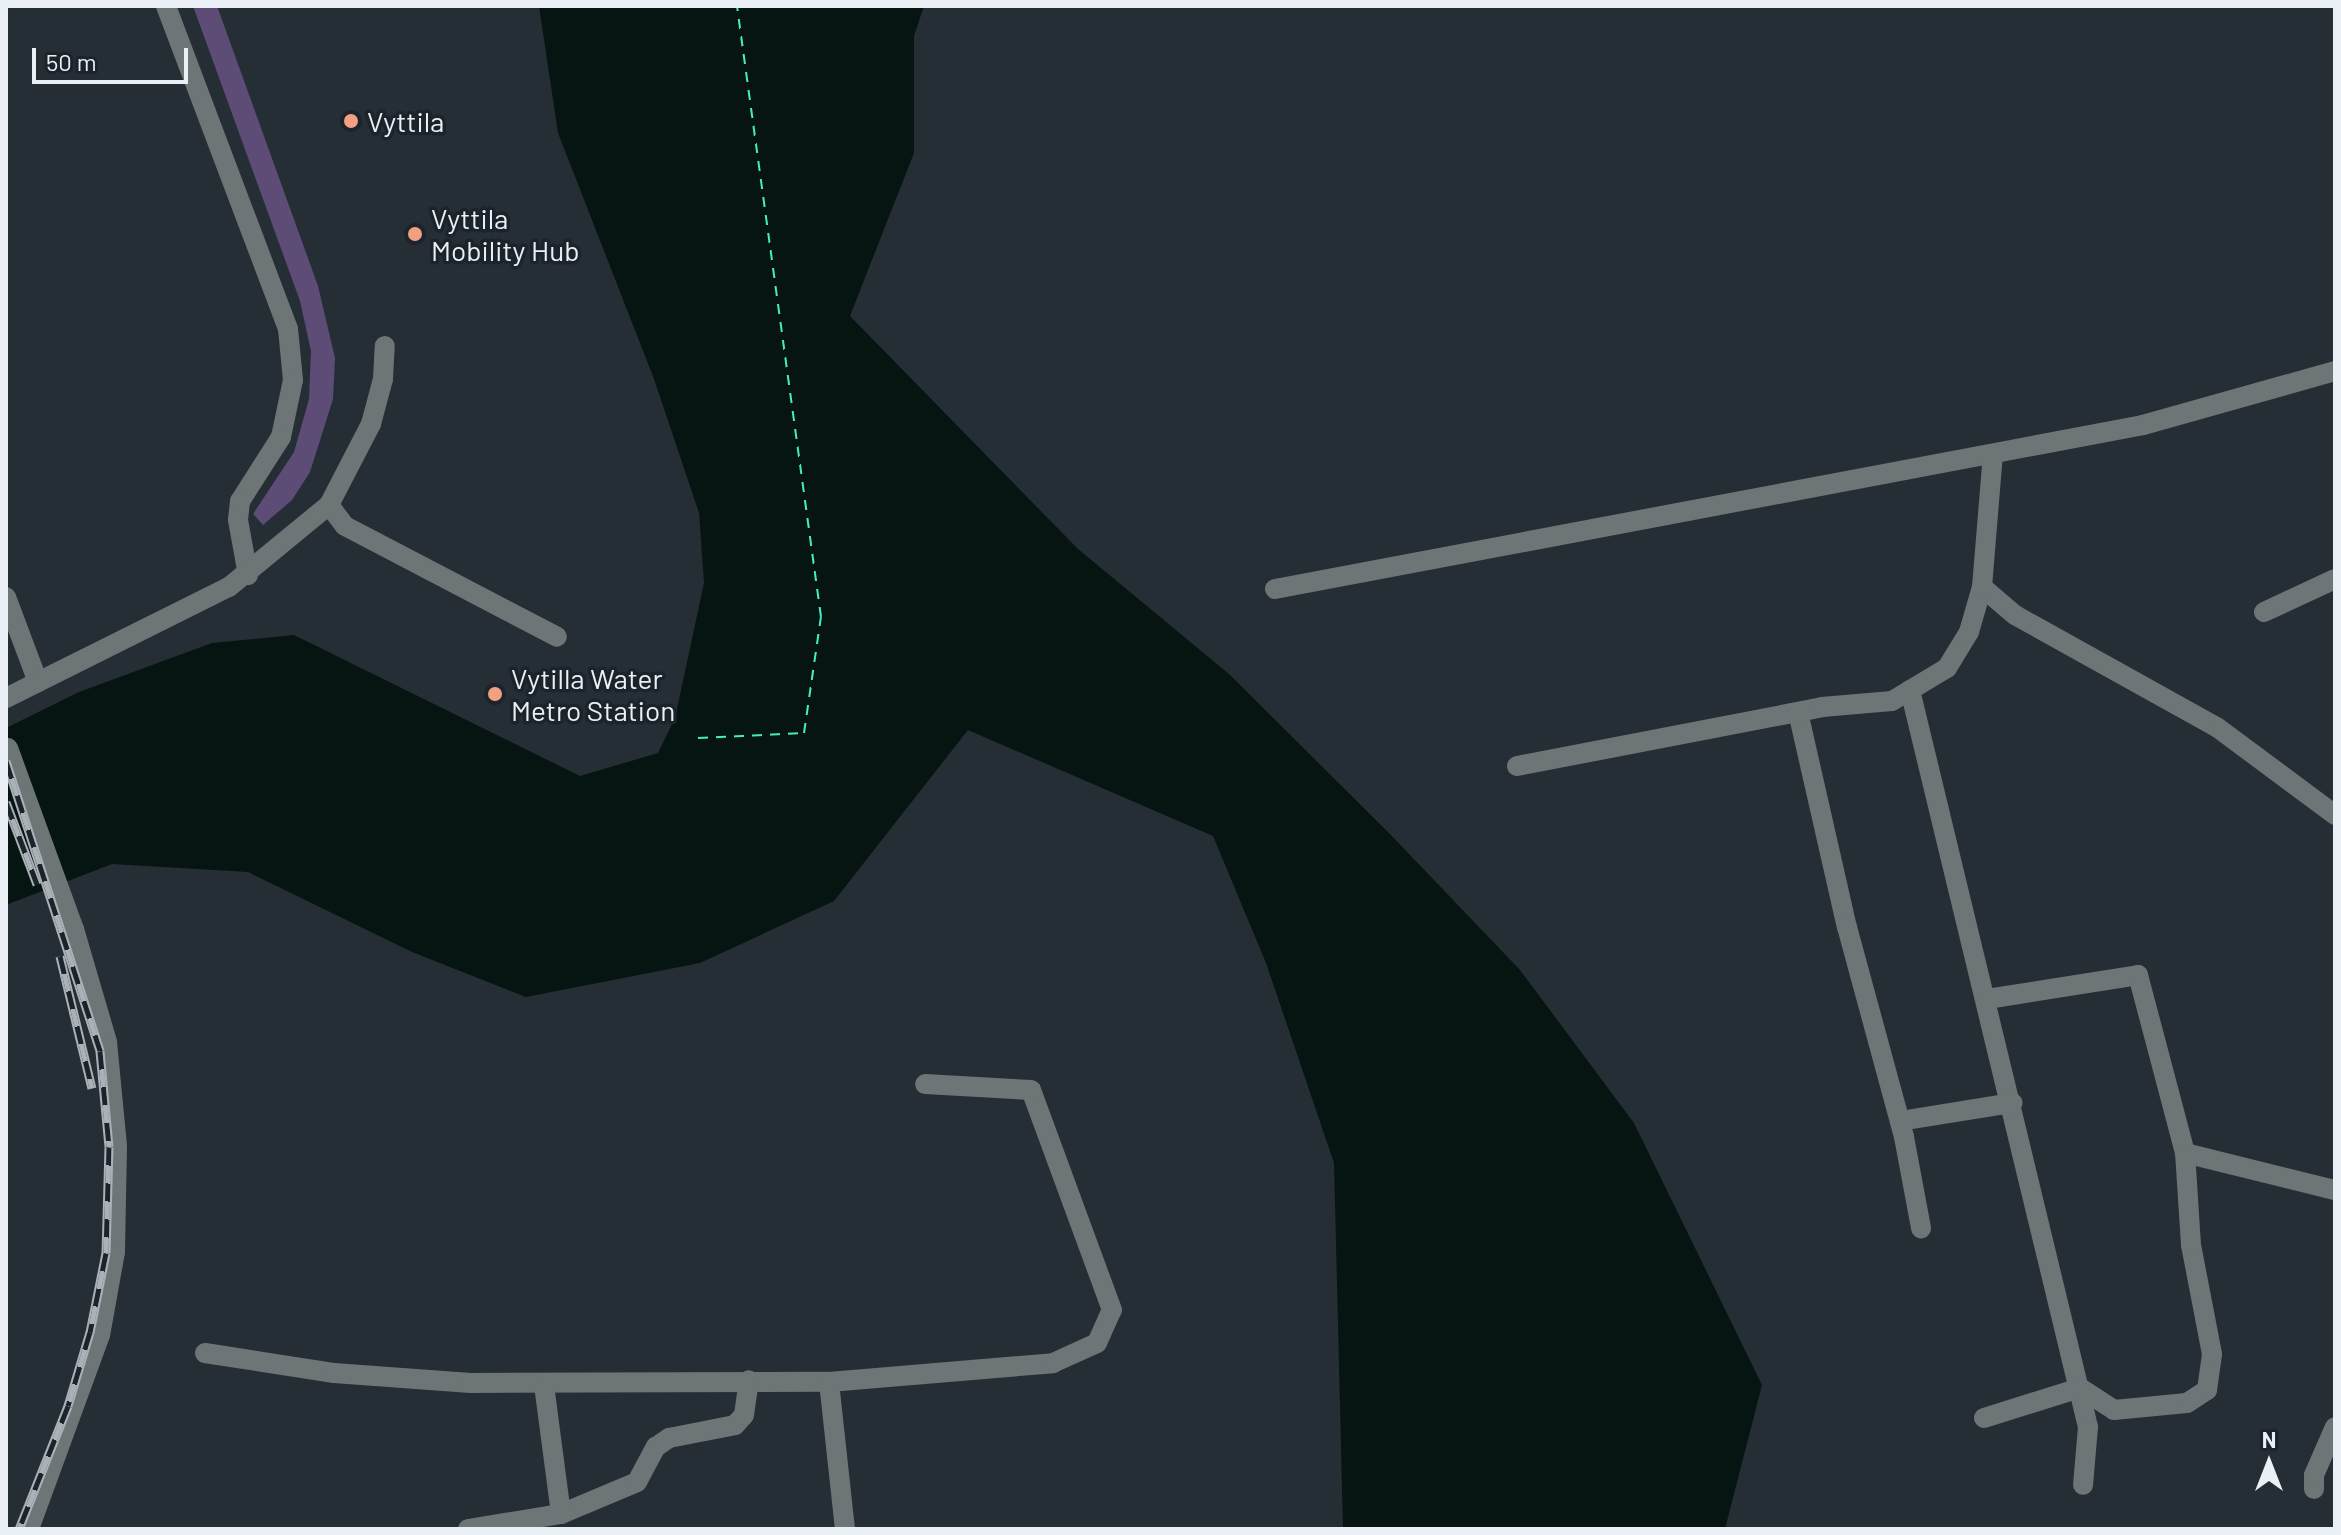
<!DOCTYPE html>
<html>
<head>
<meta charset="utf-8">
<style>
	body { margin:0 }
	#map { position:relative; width:2341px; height:1535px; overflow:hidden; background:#252e35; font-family:Barlow,sans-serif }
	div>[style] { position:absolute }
	.green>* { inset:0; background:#5d4c76 }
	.water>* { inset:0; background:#061511 }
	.ferry>* { height:2px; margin-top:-1px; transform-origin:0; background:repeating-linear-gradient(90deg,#46ecc4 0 10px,transparent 0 18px) }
	.minor>* { height:20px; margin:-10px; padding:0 10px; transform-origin:10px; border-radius:10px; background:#6e7576 }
	.rail>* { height:9px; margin-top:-4.5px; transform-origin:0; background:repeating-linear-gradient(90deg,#1b242b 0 18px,#aab1b7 0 36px); box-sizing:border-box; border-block:2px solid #aab1b7 }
	.dots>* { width:22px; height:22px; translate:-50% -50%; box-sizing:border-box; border:4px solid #1b242b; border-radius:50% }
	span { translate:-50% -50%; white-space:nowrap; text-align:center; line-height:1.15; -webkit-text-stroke:7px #1b242b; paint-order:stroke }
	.poi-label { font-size:28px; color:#eaf0f5 }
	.left { translate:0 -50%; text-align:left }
	.frame { position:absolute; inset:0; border:8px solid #eaf0f5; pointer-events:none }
	.north { position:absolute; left:2229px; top:1423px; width:80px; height:80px; -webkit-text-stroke:6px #1b242b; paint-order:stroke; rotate:0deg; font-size:22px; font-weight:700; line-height:32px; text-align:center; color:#eaf0f5 }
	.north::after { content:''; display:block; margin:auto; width:28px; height:36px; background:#eaf0f5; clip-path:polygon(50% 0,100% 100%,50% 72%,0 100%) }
	.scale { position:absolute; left:32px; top:48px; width:156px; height:36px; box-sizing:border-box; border:4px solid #eaf0f5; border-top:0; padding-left:10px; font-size:24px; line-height:28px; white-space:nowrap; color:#eaf0f5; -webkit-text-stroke:6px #1b242b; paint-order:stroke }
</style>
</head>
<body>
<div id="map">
	<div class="green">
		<i style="clip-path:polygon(193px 6px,217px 6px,318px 286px,335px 358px,333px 399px,310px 472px,292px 500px,263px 525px,253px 514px,294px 452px,309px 399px,311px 351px,300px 301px)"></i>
	</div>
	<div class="water">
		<i style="clip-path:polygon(539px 6px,924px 6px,914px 36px,914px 153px,850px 316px,1078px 549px,1229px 674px,1390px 834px,1520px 970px,1634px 1123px,1762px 1385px,1725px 1529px,1343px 1529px,1334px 1163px,1266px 963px,1213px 836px,968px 730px,834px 901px,700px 963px,526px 997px,412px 952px,248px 872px,112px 864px,6px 905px,6px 728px,79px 692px,212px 643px,294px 635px,580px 776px,658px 753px,675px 718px,704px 583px,699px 513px,654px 379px,558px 133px)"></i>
	</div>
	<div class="ferry">
		<i style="left:698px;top:738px;width:106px;rotate:-2.7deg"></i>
		<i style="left:804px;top:733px;width:117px;rotate:-81.7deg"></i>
		<i style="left:821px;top:617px;width:617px;rotate:-97.83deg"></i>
	</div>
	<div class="minor">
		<i style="left:166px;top:6px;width:345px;rotate:69.3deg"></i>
		<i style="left:288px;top:329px;width:51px;rotate:84.4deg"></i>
		<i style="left:293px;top:380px;width:58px;rotate:101.9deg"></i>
		<i style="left:281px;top:437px;width:76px;rotate:122.6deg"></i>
		<i style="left:240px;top:501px;width:19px;rotate:96deg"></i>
		<i style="left:238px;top:520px;width:56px;rotate:79.7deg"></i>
		<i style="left:329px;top:505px;width:26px;rotate:53deg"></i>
		<i style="left:345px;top:526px;width:239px;rotate:27.6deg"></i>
		<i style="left:1982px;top:587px;width:43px;rotate:40.3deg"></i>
		<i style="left:2015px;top:615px;width:232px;rotate:29.1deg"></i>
		<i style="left:2218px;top:728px;width:146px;rotate:36.6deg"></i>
		<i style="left:1275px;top:589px;width:883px;rotate:-10.7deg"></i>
		<i style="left:2143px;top:425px;width:199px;rotate:-15.7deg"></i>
		<i style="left:6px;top:597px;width:91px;rotate:69.4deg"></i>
		<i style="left:2264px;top:612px;width:78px;rotate:-24.9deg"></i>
		<i style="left:1910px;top:690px;width:758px;rotate:76.42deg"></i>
		<i style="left:2088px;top:1427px;width:58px;rotate:94.9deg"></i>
		<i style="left:6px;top:698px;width:249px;rotate:-26.5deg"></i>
		<i style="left:229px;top:587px;width:129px;rotate:-39.4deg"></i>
		<i style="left:329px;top:505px;width:91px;rotate:-62.6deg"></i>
		<i style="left:371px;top:424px;width:47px;rotate:-75.1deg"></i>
		<i style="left:383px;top:379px;width:33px;rotate:-87deg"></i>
		<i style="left:1798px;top:712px;width:221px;rotate:77.2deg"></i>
		<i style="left:1847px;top:927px;width:218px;rotate:74.8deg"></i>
		<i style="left:1904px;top:1137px;width:93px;rotate:79.4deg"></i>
		<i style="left:8px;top:748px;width:193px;rotate:70deg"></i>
		<i style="left:74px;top:929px;width:118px;rotate:73.7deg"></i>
		<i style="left:107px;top:1042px;width:104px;rotate:84.5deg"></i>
		<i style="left:117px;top:1146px;width:106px;rotate:91.1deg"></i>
		<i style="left:115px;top:1252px;width:84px;rotate:100.2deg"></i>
		<i style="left:100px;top:1335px;width:207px;rotate:110.1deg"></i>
		<i style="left:1517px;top:766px;width:311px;rotate:-10.9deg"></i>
		<i style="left:1822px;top:707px;width:70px;rotate:-4.9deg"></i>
		<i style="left:1892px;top:701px;width:64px;rotate:-31deg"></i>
		<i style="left:1947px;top:668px;width:42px;rotate:-58.6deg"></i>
		<i style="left:1969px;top:632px;width:47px;rotate:-73.9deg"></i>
		<i style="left:1982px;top:587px;width:133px;rotate:-85.3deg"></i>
		<i style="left:1987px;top:999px;width:153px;rotate:-9deg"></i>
		<i style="left:2138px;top:975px;width:184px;rotate:75.2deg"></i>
		<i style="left:2185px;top:1153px;width:154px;rotate:13.9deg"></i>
		<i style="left:1900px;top:1121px;width:114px;rotate:-9.1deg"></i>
		<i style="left:205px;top:1353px;width:131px;rotate:8.8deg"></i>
		<i style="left:334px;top:1373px;width:137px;rotate:4.2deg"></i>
		<i style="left:471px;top:1383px;width:358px;rotate:-0.2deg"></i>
		<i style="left:829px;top:1382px;width:148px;rotate:83.8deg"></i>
		<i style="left:829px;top:1382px;width:225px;rotate:-4.8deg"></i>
		<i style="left:1053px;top:1363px;width:48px;rotate:-24.4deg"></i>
		<i style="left:1097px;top:1343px;width:36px;rotate:-66deg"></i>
		<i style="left:1112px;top:1310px;width:234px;rotate:-110.2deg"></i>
		<i style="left:1031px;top:1090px;width:106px;rotate:-176.8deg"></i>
		<i style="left:1984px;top:1418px;width:101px;rotate:-17.4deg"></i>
		<i style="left:2080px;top:1388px;width:40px;rotate:32.9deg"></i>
		<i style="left:2114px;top:1410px;width:73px;rotate:-5.5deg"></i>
		<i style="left:2187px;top:1403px;width:24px;rotate:-33deg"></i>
		<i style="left:2207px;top:1390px;width:36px;rotate:-82deg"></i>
		<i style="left:2212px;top:1354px;width:111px;rotate:-100.9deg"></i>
		<i style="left:2191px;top:1245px;width:92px;rotate:-93.7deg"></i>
		<i style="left:2314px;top:1489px;width:14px;rotate:-90deg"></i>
		<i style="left:2314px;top:1475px;width:52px;rotate:-66.4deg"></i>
		<i style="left:561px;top:1514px;width:82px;rotate:-22.8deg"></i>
		<i style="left:637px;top:1482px;width:40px;rotate:-62deg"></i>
		<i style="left:656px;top:1447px;width:16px;rotate:-35deg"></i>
		<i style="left:669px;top:1438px;width:67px;rotate:-11.1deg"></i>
		<i style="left:735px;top:1425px;width:13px;rotate:-48deg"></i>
		<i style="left:744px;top:1415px;width:35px;rotate:-82deg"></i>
		<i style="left:468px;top:1529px;width:94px;rotate:-9.2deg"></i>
		<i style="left:561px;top:1514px;width:130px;rotate:-97.5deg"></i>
	</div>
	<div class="rail">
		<i style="left:6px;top:761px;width:305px;rotate:72deg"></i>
		<i style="left:100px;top:1051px;width:96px;rotate:84.6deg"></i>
		<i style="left:109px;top:1147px;width:106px;rotate:91.6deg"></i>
		<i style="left:106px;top:1253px;width:81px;rotate:101.4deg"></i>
		<i style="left:90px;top:1332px;width:77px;rotate:106.6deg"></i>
		<i style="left:68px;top:1406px;width:132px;rotate:111.7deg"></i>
		<i style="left:6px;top:802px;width:88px;rotate:69.3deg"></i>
		<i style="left:60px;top:956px;width:136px;rotate:76.4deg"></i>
	</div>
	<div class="dots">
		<i style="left:351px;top:121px;background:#f39f82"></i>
		<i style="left:415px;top:234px;background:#f39f82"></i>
		<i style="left:495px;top:694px;background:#f39f82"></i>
	</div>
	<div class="poi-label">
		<span class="left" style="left:367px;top:121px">Vyttila</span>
		<span class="left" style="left:431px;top:234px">Vyttila<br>Mobility Hub</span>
		<span class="left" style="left:511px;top:694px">Vytilla Water<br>Metro Station</span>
	</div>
	<div class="frame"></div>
	<div class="north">N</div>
	<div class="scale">50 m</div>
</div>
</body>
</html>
